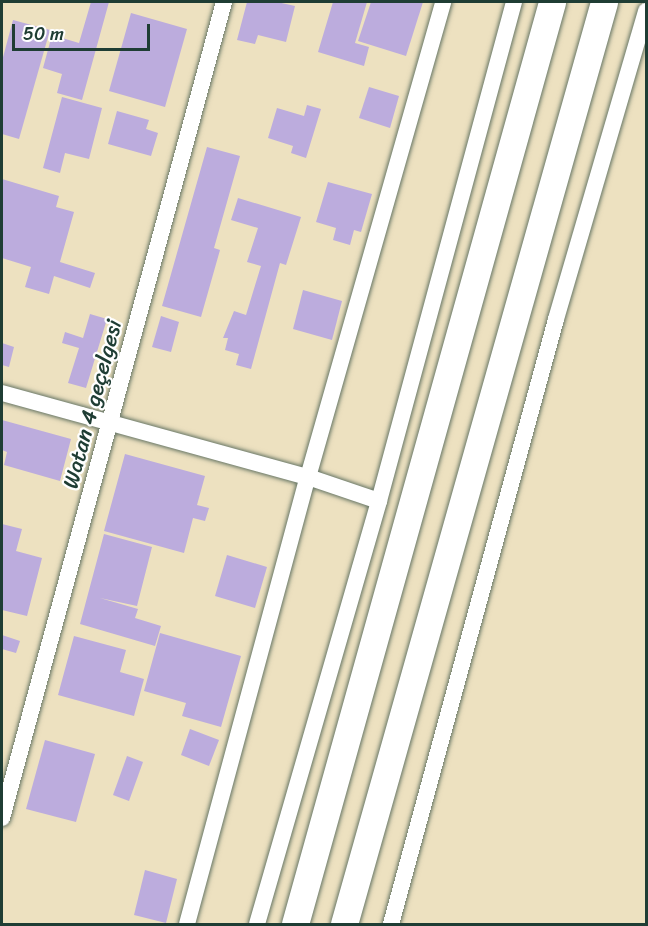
<!DOCTYPE html>
<html>
<head>
<meta charset="utf-8">
<style>
	body { margin:0 }
	#map { position:relative; width:648px; height:926px; overflow:hidden; background:#ede1c0; font-family:Sriracha,sans-serif }
	div>[style] { position:absolute }
	.building>* { inset:0; background:#bcacdd }
	.roads { filter:drop-shadow(0 0 2px #677665) drop-shadow(0 0 2px #677665) }
	.minor>* { height:16px; margin:-8px; padding:0 8px; transform-origin:8px; border-radius:8px; background:#fff }
	.primary>* { height:27px; margin:-13.5px; padding:0 13.5px; transform-origin:13.5px; border-radius:13.5px; background:#fff }
	span { translate:-50% -50%; white-space:nowrap; text-align:center; line-height:1.15; -webkit-text-stroke:4.5px #fff; paint-order:stroke }
	.street-label { font-size:22px; color:#1f3d34 }
	.frame { position:absolute; inset:0; border:3px solid #1f3d34; pointer-events:none }
	.scale { position:absolute; left:12px; top:24px; width:138px; height:27px; box-sizing:border-box; border:3px solid #1f3d34; border-top:0; padding-left:8px; font-size:18px; line-height:21px; white-space:nowrap; color:#1f3d34; -webkit-text-stroke:4px #fff; paint-order:stroke }
</style>
</head>
<body>
<div id="map">
	<div class="building">
		<i style="clip-path:polygon(91px 2px,109px 2px,82px 100px,57px 93px,62px 74px,43px 68px,52px 35px,79px 43px)"></i>
		<i style="clip-path:polygon(247px 2px,277px 2px,295px 6px,286px 42px,258px 35px,255px 44px,237px 40px)"></i>
		<i style="clip-path:polygon(333px 2px,367px 2px,355px 43px,369px 47px,364px 66px,318px 52px)"></i>
		<i style="clip-path:polygon(371px 2px,423px 2px,406px 56px,358px 41px)"></i>
		<i style="clip-path:polygon(131px 13px,187px 29px,165px 107px,109px 91px)"></i>
		<i style="clip-path:polygon(13px 20px,50px 30px,19px 139px,2px 134px,2px 61px)"></i>
		<i style="clip-path:polygon(369px 87px,399px 96px,390px 128px,359px 118px)"></i>
		<i style="clip-path:polygon(62px 97px,102px 108px,89px 159px,65px 153px,60px 173px,43px 168px)"></i>
		<i style="clip-path:polygon(307px 105px,321px 109px,306px 158px,291px 153px,293px 146px,268px 138px,277px 108px,304px 116px)"></i>
		<i style="clip-path:polygon(117px 111px,149px 120px,146px 129px,158px 133px,151px 156px,108px 144px)"></i>
		<i style="clip-path:polygon(207px 147px,240px 156px,214px 248px,220px 250px,201px 317px,162px 306px)"></i>
		<i style="clip-path:polygon(2px 179px,59px 196px,56px 207px,74px 212px,60px 262px,95px 273px,90px 288px,54px 276px,49px 294px,25px 287px,31px 267px,2px 258px)"></i>
		<i style="clip-path:polygon(328px 182px,372px 194px,361px 232px,354px 230px,350px 245px,333px 240px,336px 228px,316px 222px)"></i>
		<i style="clip-path:polygon(238px 198px,301px 217px,286px 265px,280px 263px,251px 369px,236px 365px,239px 354px,225px 350px,228px 338px,223px 338px,234px 311px,246px 315px,261px 266px,247px 262px,258px 228px,231px 220px)"></i>
		<i style="clip-path:polygon(303px 290px,342px 301px,332px 340px,293px 329px)"></i>
		<i style="clip-path:polygon(90px 314px,107px 319px,86px 388px,68px 383px,79px 348px,62px 343px,65px 332px,83px 338px)"></i>
		<i style="clip-path:polygon(161px 316px,179px 322px,171px 352px,152px 347px)"></i>
		<i style="clip-path:polygon(2px 343px,14px 347px,9px 367px,2px 365px)"></i>
		<i style="clip-path:polygon(2px 420px,71px 439px,60px 481px,4px 465px,7px 452px,2px 450px)"></i>
		<i style="clip-path:polygon(125px 454px,205px 476px,197px 505px,209px 508px,205px 521px,193px 518px,184px 553px,104px 531px)"></i>
		<i style="clip-path:polygon(2px 524px,22px 529px,16px 551px,42px 558px,27px 616px,2px 610px)"></i>
		<i style="clip-path:polygon(104px 534px,152px 547px,137px 606px,100px 598px,138px 609px,135px 618px,161px 626px,155px 646px,80px 624px)"></i>
		<i style="clip-path:polygon(227px 555px,267px 567px,255px 608px,215px 596px)"></i>
		<i style="clip-path:polygon(160px 633px,241px 656px,221px 727px,182px 716px,186px 703px,144px 691px)"></i>
		<i style="clip-path:polygon(2px 635px,20px 641px,16px 653px,2px 649px)"></i>
		<i style="clip-path:polygon(74px 636px,126px 650px,120px 672px,144px 679px,134px 716px,58px 695px)"></i>
		<i style="clip-path:polygon(190px 729px,219px 740px,209px 766px,181px 755px)"></i>
		<i style="clip-path:polygon(45px 740px,95px 754px,76px 822px,26px 809px)"></i>
		<i style="clip-path:polygon(127px 756px,143px 762px,129px 801px,113px 795px)"></i>
		<i style="clip-path:polygon(145px 870px,177px 879px,166px 923px,134px 915px)"></i>
	</div>
	<div class="roads">
		<div class="minor">
			<i style="left:2px;top:393px;width:317px;rotate:15.4deg"></i>
			<i style="left:308px;top:477px;width:75px;rotate:18.7deg"></i>
			<i style="left:2px;top:818px;width:846px;rotate:-74.78deg"></i>
			<i style="left:187px;top:924px;width:463px;rotate:-74.9deg"></i>
			<i style="left:308px;top:477px;width:494px;rotate:-74.1deg"></i>
			<i style="left:257px;top:924px;width:440px;rotate:-73.9deg"></i>
			<i style="left:379px;top:501px;width:517px;rotate:-74.86deg"></i>
			<i style="left:391px;top:924px;width:627px;rotate:-74.74deg"></i>
			<i style="left:556px;top:319px;width:321px;rotate:-73.7deg"></i>
		</div>
		<div class="primary">
			<i style="left:295px;top:924px;width:957px;rotate:-74.42deg"></i>
			<i style="left:344px;top:924px;width:958px;rotate:-74.25deg"></i>
		</div>
	</div>
	<div class="street-label">
		<span style="left:92px;top:404px;rotate:-75deg">Watan 4 geçelgesi</span>
	</div>
	<div class="frame"></div>
	<div class="scale">50 m</div>
</div>
</body>
</html>
